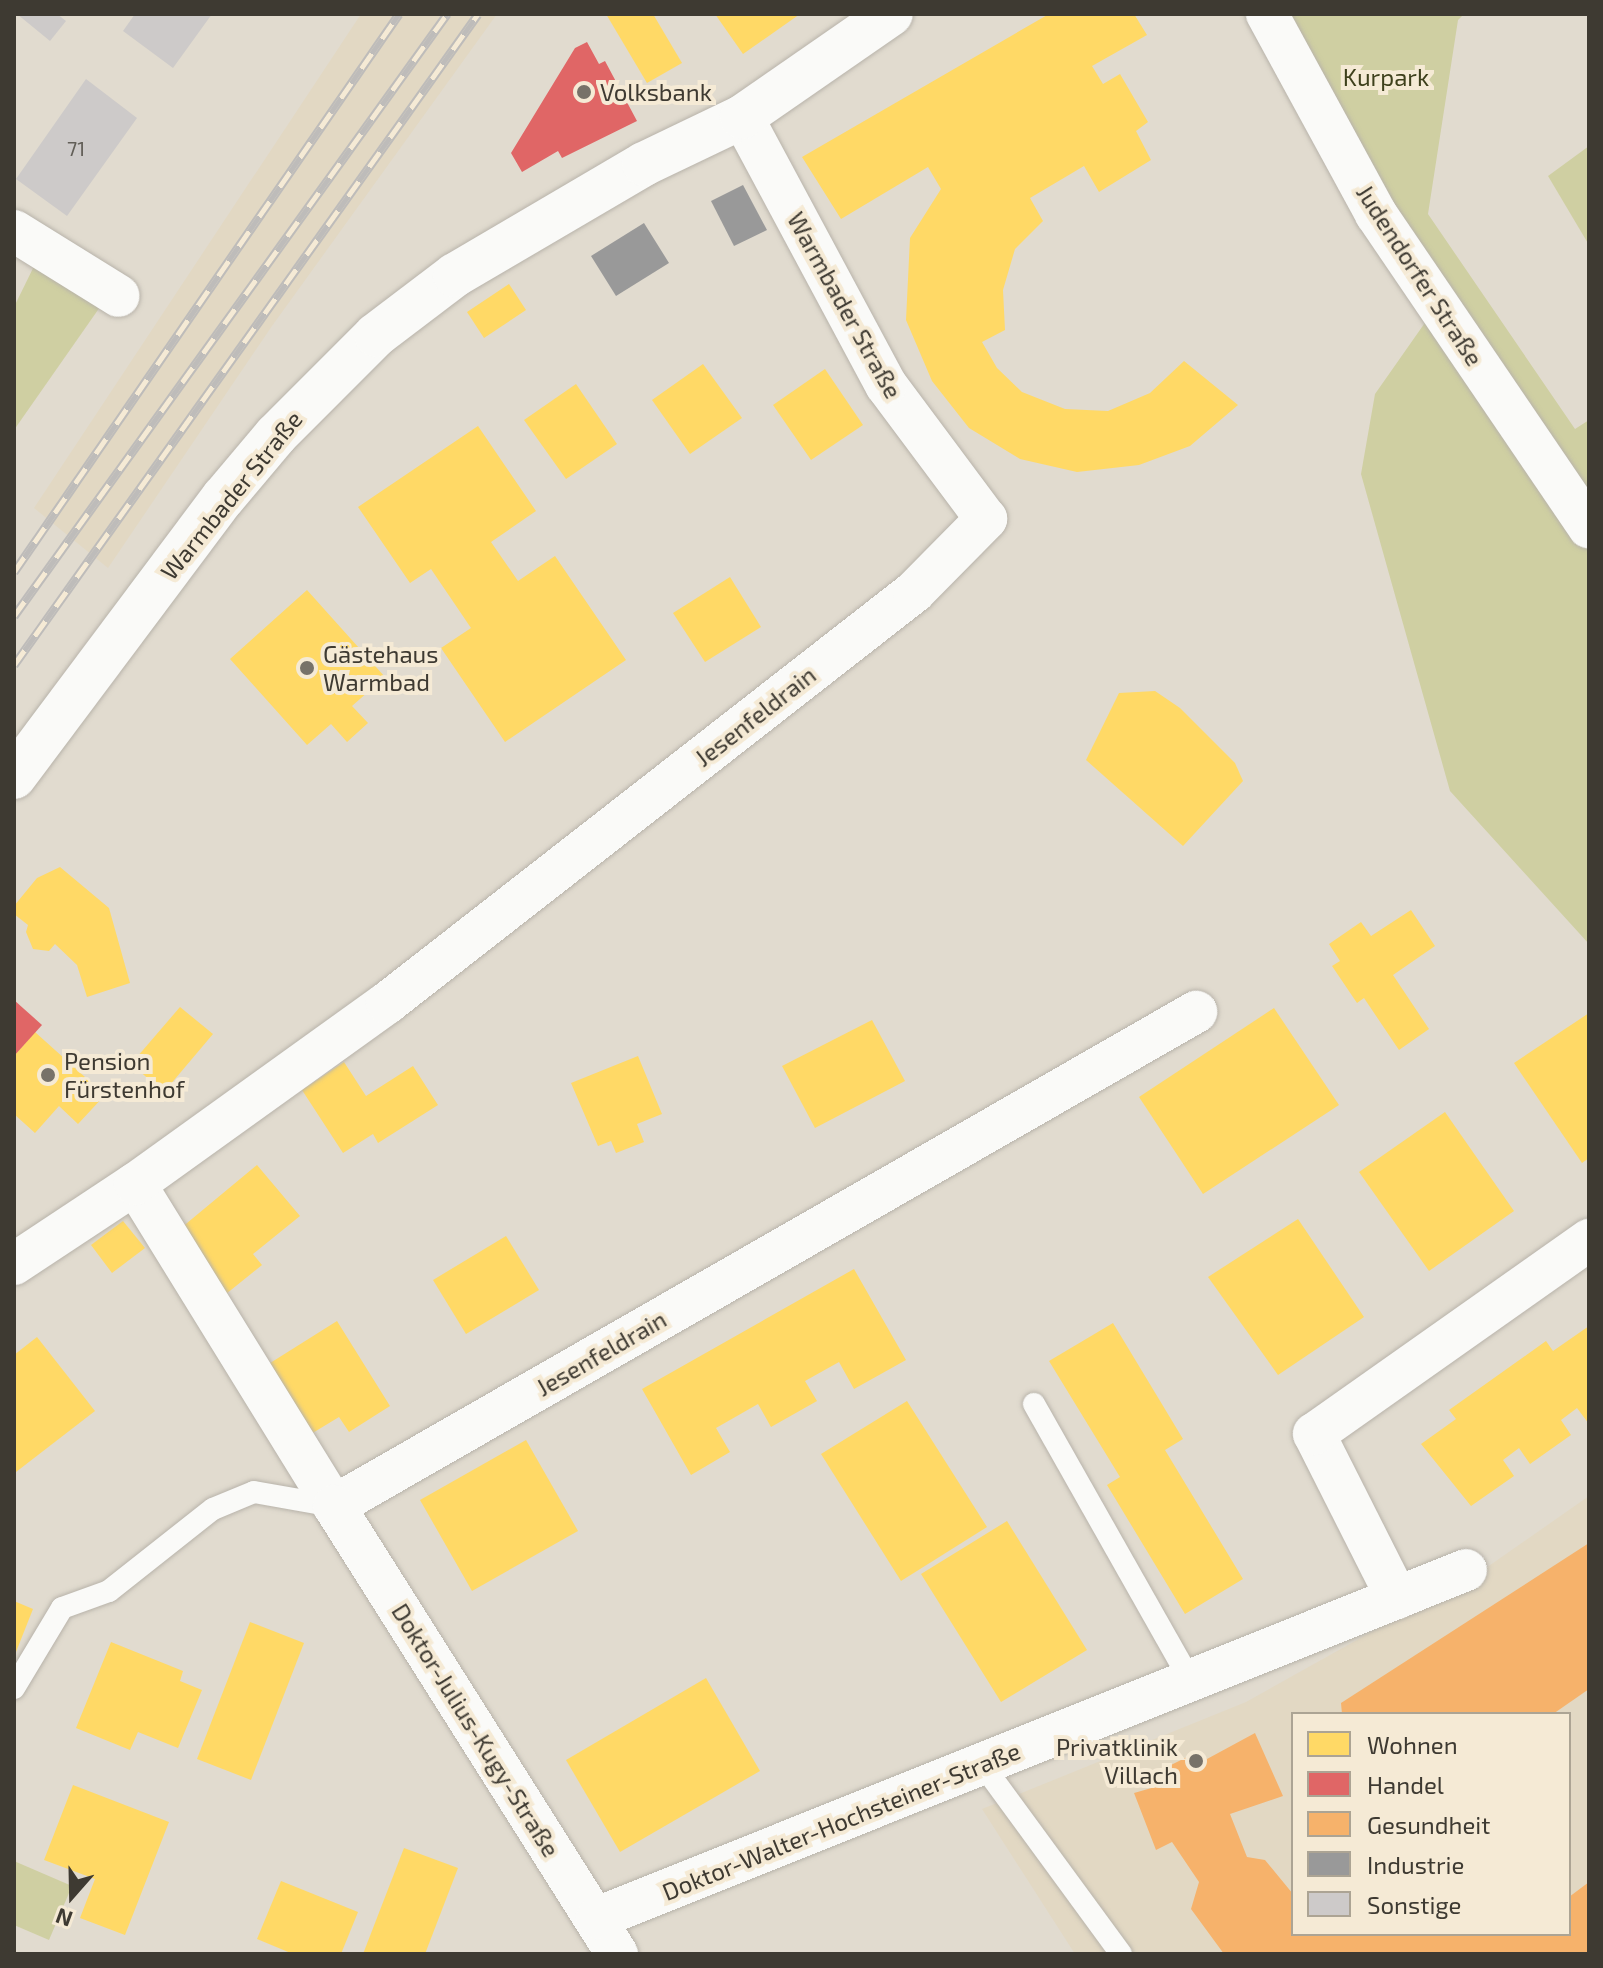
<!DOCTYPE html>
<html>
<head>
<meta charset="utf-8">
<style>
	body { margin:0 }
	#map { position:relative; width:1603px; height:1968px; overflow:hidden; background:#e1dbcf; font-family:"Exo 2",sans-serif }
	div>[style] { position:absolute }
	.built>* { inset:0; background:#e2d8c3 }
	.green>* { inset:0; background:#cfcfa2 }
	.homes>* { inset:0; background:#ffd966 }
	.shops>* { inset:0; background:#e06666 }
	.health>* { inset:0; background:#f6b26b }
	.industry>* { inset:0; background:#999 }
	.building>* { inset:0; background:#cdcac9 }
	.roads { filter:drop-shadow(0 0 2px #b8b3aa) drop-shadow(0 0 2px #b8b3aa) }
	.service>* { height:22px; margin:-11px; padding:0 11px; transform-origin:11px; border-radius:11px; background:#fafaf8 }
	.minor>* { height:42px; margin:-21px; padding:0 21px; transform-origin:21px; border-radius:21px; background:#fafaf8 }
	.tertiary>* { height:44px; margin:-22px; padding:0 22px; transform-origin:22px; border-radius:22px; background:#fafaf8 }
	.rail>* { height:9px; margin-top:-4.5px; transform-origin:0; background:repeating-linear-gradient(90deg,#f5ead5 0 18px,#bebcba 0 36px); box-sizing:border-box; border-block:2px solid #bebcba }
	.dots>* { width:22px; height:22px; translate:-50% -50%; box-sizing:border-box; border:4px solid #f5ead5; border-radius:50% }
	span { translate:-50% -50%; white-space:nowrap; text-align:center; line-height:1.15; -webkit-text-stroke:8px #f5ead5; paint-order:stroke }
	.number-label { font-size:20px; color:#625f58 }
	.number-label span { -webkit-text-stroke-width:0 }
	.park-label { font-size:24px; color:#3e401c }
	.poi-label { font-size:24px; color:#3e3a32 }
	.left { translate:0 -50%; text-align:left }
	.right { translate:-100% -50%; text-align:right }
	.street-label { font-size:24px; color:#3e3a32 }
	.frame { position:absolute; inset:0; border:16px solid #3e3a32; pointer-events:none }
	.legend { position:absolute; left:1291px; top:1712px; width:280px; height:224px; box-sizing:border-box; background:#f5ead5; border:2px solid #aca494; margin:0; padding:10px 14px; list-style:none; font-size:24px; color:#3e3a32 }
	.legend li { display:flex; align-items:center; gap:16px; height:40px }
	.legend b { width:40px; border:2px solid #aca494 }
	.north { position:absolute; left:32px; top:1856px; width:80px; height:80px; -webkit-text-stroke:6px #f5ead5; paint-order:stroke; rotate:200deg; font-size:22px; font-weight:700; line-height:32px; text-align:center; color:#3e3a32 }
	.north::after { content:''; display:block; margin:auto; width:28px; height:36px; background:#3e3a32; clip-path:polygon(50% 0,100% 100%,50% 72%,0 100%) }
</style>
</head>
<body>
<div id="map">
	<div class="built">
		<i style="clip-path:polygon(361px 14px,497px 14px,272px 326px,108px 568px,34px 508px)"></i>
		<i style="clip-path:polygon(evenodd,1589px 1496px,1589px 1954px,1075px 1954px,982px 1809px,1246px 1702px,1486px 1568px,1589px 1496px,1293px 1714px,1569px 1714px,1569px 1934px,1293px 1934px,1293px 1714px)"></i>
	</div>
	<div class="green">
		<i style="clip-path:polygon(1290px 14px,1464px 14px,1458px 20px,1428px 214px,1575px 429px,1589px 420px,1589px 944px,1450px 791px,1361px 474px,1375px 394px,1429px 317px)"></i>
		<i style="clip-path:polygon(1589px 146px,1589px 245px,1548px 176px)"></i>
		<i style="clip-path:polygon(40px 254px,100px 307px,14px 430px,14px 307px)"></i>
		<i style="clip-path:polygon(14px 1861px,72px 1886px,49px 1940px,14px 1925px)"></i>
	</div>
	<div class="homes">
		<i style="clip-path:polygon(606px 14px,653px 14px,682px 63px,647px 83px)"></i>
		<i style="clip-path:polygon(715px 14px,800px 14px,743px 54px)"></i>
		<i style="clip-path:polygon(1049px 14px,1134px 14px,1147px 35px,1092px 66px,1103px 84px,1120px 74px,1148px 122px,1136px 131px,1151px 160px,1099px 192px,1084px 166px,1030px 198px,1043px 221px,1015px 249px,1003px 290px,1005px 330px,982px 342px,997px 368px,1022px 392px,1065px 409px,1108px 411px,1150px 393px,1184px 361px,1238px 405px,1190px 446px,1139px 465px,1077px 472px,1020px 459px,969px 428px,932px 381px,906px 320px,910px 238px,941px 189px,928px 167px,841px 219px,802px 157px)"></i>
		<i style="clip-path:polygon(509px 284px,526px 310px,484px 338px,467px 312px)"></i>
		<i style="clip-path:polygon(703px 364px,742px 418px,690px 454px,652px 400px)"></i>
		<i style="clip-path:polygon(825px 369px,863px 425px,811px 460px,773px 405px)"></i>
		<i style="clip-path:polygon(576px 384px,617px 444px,566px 479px,524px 420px)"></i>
		<i style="clip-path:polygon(478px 426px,536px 511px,491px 542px,518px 581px,555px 556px,626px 660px,505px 742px,441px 648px,471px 628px,431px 569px,410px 583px,358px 507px)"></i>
		<i style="clip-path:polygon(730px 577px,761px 627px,705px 662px,673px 613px)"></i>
		<i style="clip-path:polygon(307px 590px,385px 677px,352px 706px,368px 723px,347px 742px,331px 724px,307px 745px,230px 659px)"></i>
		<i style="clip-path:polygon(1155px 691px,1180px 708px,1235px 763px,1243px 781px,1183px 846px,1086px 760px,1119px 693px)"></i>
		<i style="clip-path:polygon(60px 867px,109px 908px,130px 983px,87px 997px,77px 965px,55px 944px,49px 951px,33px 949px,26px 932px,28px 925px,14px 914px,14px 906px,37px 878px)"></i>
		<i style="clip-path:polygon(1411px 910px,1435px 946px,1393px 975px,1429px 1029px,1399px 1050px,1364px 998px,1357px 1003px,1332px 966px,1340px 961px,1329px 944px,1361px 922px,1371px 936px)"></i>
		<i style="clip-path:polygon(180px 1007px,213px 1034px,164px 1092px,131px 1064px)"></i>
		<i style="clip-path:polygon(1274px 1008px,1339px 1105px,1203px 1194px,1139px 1097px)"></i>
		<i style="clip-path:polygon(1589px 1013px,1589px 1158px,1582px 1163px,1514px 1063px)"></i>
		<i style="clip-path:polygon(872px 1020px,905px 1081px,815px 1128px,782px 1066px)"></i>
		<i style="clip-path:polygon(35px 1032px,105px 1095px,78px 1124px,59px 1106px,35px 1133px,14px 1114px,14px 1056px)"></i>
		<i style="clip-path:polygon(638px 1056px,662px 1114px,637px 1124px,644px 1142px,616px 1153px,611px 1141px,598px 1146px,571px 1083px)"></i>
		<i style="clip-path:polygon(344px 1062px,366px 1096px,413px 1066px,438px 1105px,378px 1143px,373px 1134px,343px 1153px,302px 1090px)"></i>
		<i style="clip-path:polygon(1445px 1112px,1514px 1211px,1429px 1271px,1359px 1172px)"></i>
		<i style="clip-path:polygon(257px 1165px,300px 1216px,253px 1254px,262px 1265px,226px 1294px,175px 1233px)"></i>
		<i style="clip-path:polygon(1298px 1219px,1364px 1317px,1278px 1375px,1208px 1277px)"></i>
		<i style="clip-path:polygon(123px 1221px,145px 1248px,112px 1273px,91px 1245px)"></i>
		<i style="clip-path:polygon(506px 1236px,539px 1290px,466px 1334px,433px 1280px)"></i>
		<i style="clip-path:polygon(854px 1269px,906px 1360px,854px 1389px,839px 1362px,805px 1381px,817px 1401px,771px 1427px,758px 1404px,716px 1428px,730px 1452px,691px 1475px,642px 1389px)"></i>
		<i style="clip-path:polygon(337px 1321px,390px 1406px,349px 1432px,339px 1417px,311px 1434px,267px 1365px)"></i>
		<i style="clip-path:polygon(1113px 1323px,1183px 1439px,1165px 1450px,1243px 1579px,1185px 1614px,1107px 1485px,1120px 1477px,1049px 1361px)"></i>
		<i style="clip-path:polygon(1589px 1326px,1589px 1424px,1577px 1408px,1561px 1420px,1571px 1435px,1530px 1464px,1519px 1448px,1503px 1460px,1514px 1476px,1471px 1506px,1421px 1444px,1456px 1419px,1449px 1410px,1546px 1341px,1553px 1351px)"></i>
		<i style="clip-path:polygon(37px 1337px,95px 1411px,16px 1472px,14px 1355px)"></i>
		<i style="clip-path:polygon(907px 1401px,987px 1527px,901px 1581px,821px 1454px)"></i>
		<i style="clip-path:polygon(526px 1440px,578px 1531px,472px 1591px,420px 1500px)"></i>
		<i style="clip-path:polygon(1007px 1521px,1087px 1650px,1001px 1702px,921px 1574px)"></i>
		<i style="clip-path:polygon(14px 1601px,33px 1609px,14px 1657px)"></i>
		<i style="clip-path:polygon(250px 1622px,304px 1643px,251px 1780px,197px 1759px)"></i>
		<i style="clip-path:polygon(111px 1642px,183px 1671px,180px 1681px,202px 1690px,178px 1748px,138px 1732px,130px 1750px,76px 1728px)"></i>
		<i style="clip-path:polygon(706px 1678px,760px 1771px,620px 1852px,566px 1760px)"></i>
		<i style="clip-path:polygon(73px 1785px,169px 1822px,125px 1935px,80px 1918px,95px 1879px,44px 1860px)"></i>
		<i style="clip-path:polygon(404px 1848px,458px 1868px,425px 1954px,363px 1954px)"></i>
		<i style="clip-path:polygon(281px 1881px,358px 1912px,341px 1954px,293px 1954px,257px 1939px)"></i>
	</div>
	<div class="shops">
		<i style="clip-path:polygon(587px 42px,599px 64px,605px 61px,637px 121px,562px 158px,558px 151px,522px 172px,511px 153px,575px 48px)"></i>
		<i style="clip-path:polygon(14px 1000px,42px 1025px,14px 1056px)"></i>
	</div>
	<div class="health">
		<i style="clip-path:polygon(1589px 1543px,1589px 1689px,1553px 1714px,1342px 1714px,1341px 1703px)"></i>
		<i style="clip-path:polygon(1255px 1733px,1283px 1796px,1230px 1814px,1247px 1857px,1265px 1860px,1293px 1894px,1293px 1934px,1569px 1934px,1569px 1897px,1589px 1882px,1589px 1954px,1224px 1954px,1191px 1909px,1199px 1882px,1172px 1842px,1156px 1850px,1134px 1793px,1169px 1783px,1163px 1769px,1199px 1751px,1207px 1759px)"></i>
	</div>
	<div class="industry">
		<i style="clip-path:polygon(743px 185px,767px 230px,734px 246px,711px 201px)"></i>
		<i style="clip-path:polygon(644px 223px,669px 263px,616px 296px,591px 256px)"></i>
	</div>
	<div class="building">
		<i style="clip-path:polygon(17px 14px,57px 14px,66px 21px,50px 41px)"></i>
		<i style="clip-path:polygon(135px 14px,212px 14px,173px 68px,123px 31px)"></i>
		<i style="clip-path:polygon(86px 79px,137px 118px,67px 216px,16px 179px)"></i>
	</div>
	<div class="roads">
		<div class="service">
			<i style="left:1034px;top:1404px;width:317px;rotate:60.5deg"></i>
			<i style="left:14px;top:1688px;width:93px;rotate:-59deg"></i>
			<i style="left:62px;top:1608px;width:50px;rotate:-19.9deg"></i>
			<i style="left:109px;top:1591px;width:132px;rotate:-38.3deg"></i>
			<i style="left:213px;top:1509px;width:44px;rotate:-22.5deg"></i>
			<i style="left:254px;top:1492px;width:80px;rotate:10deg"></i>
			<i style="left:982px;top:1764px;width:235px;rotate:53.8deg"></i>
		</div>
		<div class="minor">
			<i style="left:1267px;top:14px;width:228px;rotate:61.4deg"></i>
			<i style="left:1376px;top:214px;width:379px;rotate:55.8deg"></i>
			<i style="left:14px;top:231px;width:123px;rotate:31.8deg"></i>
			<i style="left:135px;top:1184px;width:379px;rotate:58.3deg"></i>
			<i style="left:334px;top:1506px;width:994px;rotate:-29.82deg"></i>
			<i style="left:14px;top:1264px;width:145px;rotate:-33.5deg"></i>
			<i style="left:135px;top:1184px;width:310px;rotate:-35.7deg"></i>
			<i style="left:387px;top:1003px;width:668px;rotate:-37.95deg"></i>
			<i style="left:914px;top:592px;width:103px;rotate:-45.4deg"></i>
			<i style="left:986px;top:519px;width:167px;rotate:-126.7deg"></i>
			<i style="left:886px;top:385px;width:304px;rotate:-118.2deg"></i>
			<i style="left:334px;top:1506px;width:530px;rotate:57.72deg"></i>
			<i style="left:1397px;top:1598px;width:184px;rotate:-116.8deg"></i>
			<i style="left:1314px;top:1434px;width:337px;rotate:-35.2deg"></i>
			<i style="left:597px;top:1918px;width:936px;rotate:-21.82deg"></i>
		</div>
		<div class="tertiary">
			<i style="left:14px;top:777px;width:349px;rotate:-53.2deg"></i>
			<i style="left:223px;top:498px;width:82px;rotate:-49.9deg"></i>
			<i style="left:276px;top:435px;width:141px;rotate:-45deg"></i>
			<i style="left:376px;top:335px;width:99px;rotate:-37.2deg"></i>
			<i style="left:455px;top:275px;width:219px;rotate:-30.4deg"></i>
			<i style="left:644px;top:164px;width:109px;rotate:-25.6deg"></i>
			<i style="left:742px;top:117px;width:181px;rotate:-34.7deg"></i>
		</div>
	</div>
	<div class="rail">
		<i style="left:14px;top:572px;width:678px;rotate:-55.4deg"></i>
		<i style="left:14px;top:616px;width:742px;rotate:-54.27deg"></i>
		<i style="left:14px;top:665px;width:799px;rotate:-54.52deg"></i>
	</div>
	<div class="dots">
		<i style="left:584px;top:92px;background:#777269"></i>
		<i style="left:307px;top:668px;background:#777269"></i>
		<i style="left:48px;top:1075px;background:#777269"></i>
		<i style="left:1196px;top:1761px;background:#777269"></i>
	</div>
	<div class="number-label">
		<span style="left:76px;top:148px">71</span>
	</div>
	<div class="park-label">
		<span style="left:1386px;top:77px">Kurpark</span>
	</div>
	<div class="poi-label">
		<span class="left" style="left:600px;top:92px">Volksbank</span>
		<span class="left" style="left:323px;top:668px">Gästehaus<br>Warmbad</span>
		<span class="left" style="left:64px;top:1075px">Pension<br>Fürstenhof</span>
		<span class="right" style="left:1178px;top:1761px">Privatklinik<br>Villach</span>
	</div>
	<div class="street-label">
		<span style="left:1420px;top:275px;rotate:57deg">Judendorfer Straße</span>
		<span style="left:845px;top:305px;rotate:61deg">Warmbader Straße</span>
		<span style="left:231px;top:495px;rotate:-51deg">Warmbader Straße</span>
		<span style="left:755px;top:716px;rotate:-38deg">Jesenfeldrain</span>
		<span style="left:601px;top:1353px;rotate:-30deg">Jesenfeldrain</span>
		<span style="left:476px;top:1730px;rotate:58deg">Doktor-Julius-Kugy-Straße</span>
		<span style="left:841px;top:1821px;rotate:-22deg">Doktor-Walter-Hochsteiner-Straße</span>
	</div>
	<div class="frame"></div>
	<ul class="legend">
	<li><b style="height:22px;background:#ffd966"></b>Wohnen</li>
	<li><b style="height:22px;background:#e06666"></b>Handel</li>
	<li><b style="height:22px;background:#f6b26b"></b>Gesundheit</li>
	<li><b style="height:22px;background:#999"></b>Industrie</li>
	<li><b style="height:22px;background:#cdcac9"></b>Sonstige</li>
	</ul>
	<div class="north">N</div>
</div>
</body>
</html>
